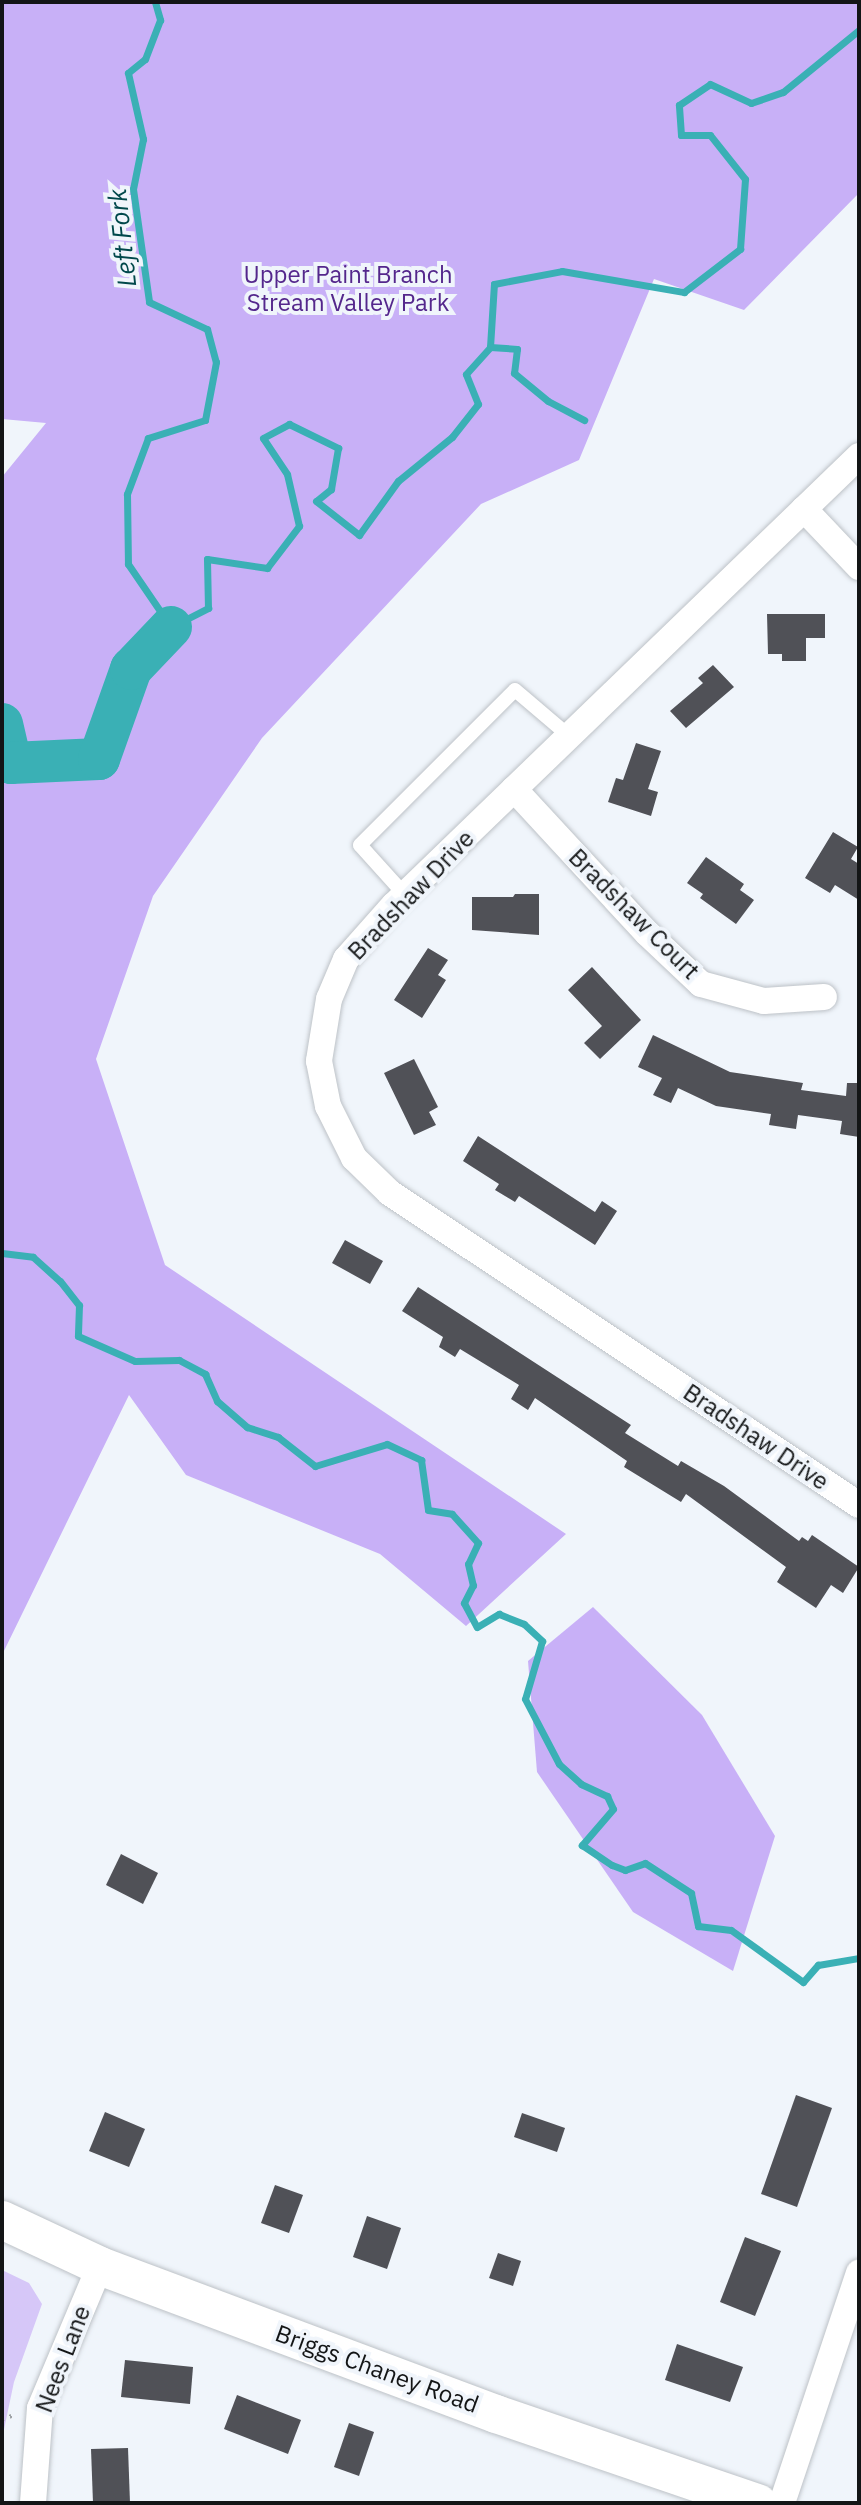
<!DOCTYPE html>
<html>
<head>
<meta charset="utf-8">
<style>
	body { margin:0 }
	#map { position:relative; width:861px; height:2505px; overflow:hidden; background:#f0f5fb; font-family:"IBM Plex Sans",sans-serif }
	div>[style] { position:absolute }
	.green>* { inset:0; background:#d6c7f8 }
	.forest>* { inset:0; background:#c8b0f7 }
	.stream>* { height:7px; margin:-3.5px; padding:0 3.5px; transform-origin:3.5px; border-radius:3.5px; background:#3ab0b5 }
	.river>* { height:42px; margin:-21px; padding:0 21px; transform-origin:21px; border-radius:21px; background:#3ab0b5 }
	.building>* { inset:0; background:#505157 }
	.path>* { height:4px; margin-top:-2px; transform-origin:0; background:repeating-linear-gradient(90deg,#9fa3a7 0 2px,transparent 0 8px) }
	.roads { filter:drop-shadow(0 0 2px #bdc2c7) drop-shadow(0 0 2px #bdc2c7) }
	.service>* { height:14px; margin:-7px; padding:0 7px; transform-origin:7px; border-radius:7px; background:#fff }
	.minor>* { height:26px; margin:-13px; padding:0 13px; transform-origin:13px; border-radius:13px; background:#fff }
	.secondary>* { height:38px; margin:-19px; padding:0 19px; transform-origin:19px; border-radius:19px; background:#fff }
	span { translate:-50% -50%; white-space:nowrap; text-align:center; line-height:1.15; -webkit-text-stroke:8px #f0f5fb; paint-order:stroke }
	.park-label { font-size:24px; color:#54278c }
	.street-label { font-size:24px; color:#131516 }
	.water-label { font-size:26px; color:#00484b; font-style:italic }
	.frame { position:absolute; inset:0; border:4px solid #131516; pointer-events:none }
</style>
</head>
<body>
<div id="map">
	<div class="green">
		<i style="clip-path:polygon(2px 2270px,29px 2283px,42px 2304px,14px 2382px,2px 2439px)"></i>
	</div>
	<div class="forest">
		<i style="clip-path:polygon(2px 2px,859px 2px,859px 193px,744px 310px,654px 279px,579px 460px,481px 504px,262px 738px,153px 896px,96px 1059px,165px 1265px,566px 1534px,466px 1626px,380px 1554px,186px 1475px,129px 1395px,2px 1655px,2px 477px,46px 423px,2px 419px)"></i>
		<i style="clip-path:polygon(593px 1607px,702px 1715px,775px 1836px,733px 1971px,633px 1912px,537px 1772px,528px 1661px)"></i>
	</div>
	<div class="stream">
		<i style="left:155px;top:2px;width:19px;rotate:74deg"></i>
		<i style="left:160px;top:20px;width:42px;rotate:111deg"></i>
		<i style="left:145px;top:59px;width:22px;rotate:141deg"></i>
		<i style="left:128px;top:73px;width:68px;rotate:77.2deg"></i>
		<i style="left:143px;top:139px;width:51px;rotate:101.3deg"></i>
		<i style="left:133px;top:189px;width:114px;rotate:81.9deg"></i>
		<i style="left:149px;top:302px;width:64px;rotate:25deg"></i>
		<i style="left:207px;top:329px;width:34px;rotate:75deg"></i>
		<i style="left:216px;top:362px;width:59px;rotate:100.7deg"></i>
		<i style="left:205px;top:420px;width:60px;rotate:162.5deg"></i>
		<i style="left:148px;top:438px;width:60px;rotate:110.6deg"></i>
		<i style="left:127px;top:494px;width:70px;rotate:89.2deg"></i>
		<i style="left:128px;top:564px;width:76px;rotate:55.7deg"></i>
		<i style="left:171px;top:627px;width:42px;rotate:-27.2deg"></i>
		<i style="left:208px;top:608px;width:49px;rotate:-91.2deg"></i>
		<i style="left:207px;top:559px;width:61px;rotate:8.5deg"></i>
		<i style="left:267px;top:568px;width:53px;rotate:-52.7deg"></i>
		<i style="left:299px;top:526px;width:53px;rotate:-103deg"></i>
		<i style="left:287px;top:474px;width:43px;rotate:-123.7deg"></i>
		<i style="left:263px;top:438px;width:30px;rotate:-28deg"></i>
		<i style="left:289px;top:424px;width:55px;rotate:26.1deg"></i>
		<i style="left:338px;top:448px;width:42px;rotate:99.7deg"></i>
		<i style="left:331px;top:489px;width:19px;rotate:141deg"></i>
		<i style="left:316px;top:501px;width:55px;rotate:38.3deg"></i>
		<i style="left:359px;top:535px;width:67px;rotate:-54.2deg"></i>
		<i style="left:398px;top:481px;width:70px;rotate:-39.2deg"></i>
		<i style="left:452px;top:437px;width:42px;rotate:-51.8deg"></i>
		<i style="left:478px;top:404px;width:32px;rotate:-112deg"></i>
		<i style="left:466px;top:374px;width:36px;rotate:-48deg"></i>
		<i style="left:490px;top:347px;width:63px;rotate:-86.4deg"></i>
		<i style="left:494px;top:284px;width:69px;rotate:-10.8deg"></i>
		<i style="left:562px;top:271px;width:124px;rotate:9.8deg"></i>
		<i style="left:684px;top:292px;width:71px;rotate:-37.5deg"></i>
		<i style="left:740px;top:249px;width:70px;rotate:-85.9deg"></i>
		<i style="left:745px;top:179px;width:56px;rotate:-128.5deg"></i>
		<i style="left:710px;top:135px;width:29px;rotate:180deg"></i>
		<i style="left:681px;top:135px;width:30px;rotate:-94deg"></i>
		<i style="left:679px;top:105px;width:37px;rotate:-34deg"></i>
		<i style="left:710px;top:84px;width:45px;rotate:24.9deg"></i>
		<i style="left:751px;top:103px;width:34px;rotate:-19deg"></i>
		<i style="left:783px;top:92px;width:98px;rotate:-39.2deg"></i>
		<i style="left:490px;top:347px;width:27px;rotate:4deg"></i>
		<i style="left:517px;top:349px;width:24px;rotate:97deg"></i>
		<i style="left:514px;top:373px;width:44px;rotate:39.5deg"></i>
		<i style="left:548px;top:401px;width:41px;rotate:27.8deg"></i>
		<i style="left:2px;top:1253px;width:31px;rotate:7deg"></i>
		<i style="left:33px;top:1257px;width:36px;rotate:42deg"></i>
		<i style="left:60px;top:1281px;width:31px;rotate:52deg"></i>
		<i style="left:79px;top:1305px;width:31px;rotate:92deg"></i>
		<i style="left:78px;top:1336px;width:62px;rotate:23.7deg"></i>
		<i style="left:135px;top:1361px;width:44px;rotate:-1.3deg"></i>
		<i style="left:179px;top:1360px;width:30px;rotate:28deg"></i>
		<i style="left:205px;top:1374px;width:30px;rotate:66deg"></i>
		<i style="left:217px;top:1401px;width:40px;rotate:41deg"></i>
		<i style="left:247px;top:1427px;width:33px;rotate:18deg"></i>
		<i style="left:278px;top:1437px;width:47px;rotate:38.1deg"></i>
		<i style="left:315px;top:1466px;width:75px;rotate:-17deg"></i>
		<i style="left:387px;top:1444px;width:38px;rotate:25deg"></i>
		<i style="left:421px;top:1460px;width:50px;rotate:82deg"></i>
		<i style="left:428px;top:1510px;width:24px;rotate:9deg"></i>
		<i style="left:452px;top:1514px;width:39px;rotate:48deg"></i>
		<i style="left:478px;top:1543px;width:23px;rotate:115deg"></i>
		<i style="left:468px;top:1564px;width:22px;rotate:77deg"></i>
		<i style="left:473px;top:1585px;width:20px;rotate:117deg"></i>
		<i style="left:464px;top:1603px;width:27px;rotate:62deg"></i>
		<i style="left:477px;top:1627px;width:26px;rotate:-31deg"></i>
		<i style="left:499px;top:1614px;width:27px;rotate:22deg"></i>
		<i style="left:524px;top:1624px;width:25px;rotate:43deg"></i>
		<i style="left:542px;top:1641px;width:60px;rotate:106.3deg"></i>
		<i style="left:525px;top:1699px;width:73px;rotate:62.4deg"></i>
		<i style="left:559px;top:1764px;width:30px;rotate:42deg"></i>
		<i style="left:581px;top:1784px;width:29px;rotate:25deg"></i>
		<i style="left:607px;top:1796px;width:14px;rotate:65deg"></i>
		<i style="left:613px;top:1809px;width:48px;rotate:130.7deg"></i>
		<i style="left:582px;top:1845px;width:36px;rotate:34deg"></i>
		<i style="left:612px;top:1865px;width:14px;rotate:21deg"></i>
		<i style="left:625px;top:1870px;width:21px;rotate:-19deg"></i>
		<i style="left:645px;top:1863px;width:55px;rotate:33.1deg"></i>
		<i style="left:691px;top:1893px;width:34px;rotate:78deg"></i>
		<i style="left:698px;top:1926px;width:33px;rotate:7deg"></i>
		<i style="left:731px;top:1930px;width:89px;rotate:35.8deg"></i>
		<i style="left:803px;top:1982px;width:23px;rotate:-49deg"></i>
		<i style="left:818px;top:1965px;width:42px;rotate:-9.7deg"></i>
	</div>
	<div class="river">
		<i style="left:2px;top:724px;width:40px;rotate:77deg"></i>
		<i style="left:11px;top:763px;width:88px;rotate:-2.6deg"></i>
		<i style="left:99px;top:759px;width:96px;rotate:-70.4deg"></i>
		<i style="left:131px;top:669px;width:58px;rotate:-46.4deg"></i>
	</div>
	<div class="building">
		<i style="clip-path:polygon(767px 614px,825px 614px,825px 638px,806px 638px,806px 661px,782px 661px,782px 654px,768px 654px)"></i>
		<i style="clip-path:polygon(713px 665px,734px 687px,686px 728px,670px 711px,703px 683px,698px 678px)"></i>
		<i style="clip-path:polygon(636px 743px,661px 751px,648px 789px,658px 792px,651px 816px,608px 802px,616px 778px,623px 780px)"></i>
		<i style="clip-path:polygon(833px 832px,858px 847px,851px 859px,859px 864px,859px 900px,835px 885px,830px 893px,805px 878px)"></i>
		<i style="clip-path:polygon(706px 857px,744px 884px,740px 890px,754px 900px,736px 924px,700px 898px,703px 894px,687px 883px)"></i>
		<i style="clip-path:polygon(515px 894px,539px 894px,539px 935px,472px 930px,472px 897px,513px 897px)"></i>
		<i style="clip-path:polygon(428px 948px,448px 960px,438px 975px,446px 980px,422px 1018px,394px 1000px)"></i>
		<i style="clip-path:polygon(592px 967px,641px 1020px,600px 1059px,584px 1043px,602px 1026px,568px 990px)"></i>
		<i style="clip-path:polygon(653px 1035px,730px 1072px,803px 1083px,801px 1090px,846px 1096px,847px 1083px,859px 1083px,859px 1137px,840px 1134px,842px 1121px,798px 1115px,796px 1129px,769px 1125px,771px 1114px,716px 1106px,678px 1088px,671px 1103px,653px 1095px,662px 1078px,638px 1067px)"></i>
		<i style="clip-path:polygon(414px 1059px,438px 1107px,429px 1112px,436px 1125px,414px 1135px,384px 1073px)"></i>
		<i style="clip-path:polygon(478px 1136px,595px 1212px,602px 1201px,617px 1211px,595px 1245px,519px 1196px,515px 1202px,495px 1190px,499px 1184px,463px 1161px)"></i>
		<i style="clip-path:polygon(345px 1240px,383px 1261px,370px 1284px,332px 1263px)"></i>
		<i style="clip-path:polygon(418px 1287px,631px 1425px,625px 1433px,678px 1466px,681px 1461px,724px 1486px,799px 1541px,802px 1537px,808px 1541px,812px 1535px,859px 1567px,843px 1593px,831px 1585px,816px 1608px,777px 1582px,786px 1567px,686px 1494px,681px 1502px,624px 1467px,627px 1461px,535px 1398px,528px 1410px,511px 1399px,519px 1385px,460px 1349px,455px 1357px,439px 1347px,443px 1337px,402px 1311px)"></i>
		<i style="clip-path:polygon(121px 1854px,158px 1873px,143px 1904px,106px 1885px)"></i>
		<i style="clip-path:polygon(796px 2095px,832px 2108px,797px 2207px,761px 2194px)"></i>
		<i style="clip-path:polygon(105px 2112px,145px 2129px,129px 2167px,89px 2151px)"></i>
		<i style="clip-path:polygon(522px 2113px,565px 2128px,557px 2152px,514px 2137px)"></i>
		<i style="clip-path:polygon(275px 2185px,303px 2195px,289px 2233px,261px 2223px)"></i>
		<i style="clip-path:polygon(367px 2216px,401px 2228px,387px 2269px,353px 2257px)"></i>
		<i style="clip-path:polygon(745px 2237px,781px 2251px,755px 2316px,720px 2302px)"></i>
		<i style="clip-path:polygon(498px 2253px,521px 2261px,513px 2286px,489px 2278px)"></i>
		<i style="clip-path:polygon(677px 2344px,743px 2367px,730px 2402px,665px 2380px)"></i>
		<i style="clip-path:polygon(125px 2360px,193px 2367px,190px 2404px,121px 2397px)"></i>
		<i style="clip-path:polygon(237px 2395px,301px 2420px,288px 2454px,224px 2429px)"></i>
		<i style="clip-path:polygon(349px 2423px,374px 2432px,359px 2476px,334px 2467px)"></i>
		<i style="clip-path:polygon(128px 2448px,130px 2503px,93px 2503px,91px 2449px)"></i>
	</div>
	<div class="path">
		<i style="left:2px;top:2419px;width:14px;rotate:-17deg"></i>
	</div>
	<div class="roads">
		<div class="service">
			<i style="left:405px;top:895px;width:67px;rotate:-132deg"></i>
			<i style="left:360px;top:845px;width:219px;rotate:-45deg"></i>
			<i style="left:515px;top:690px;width:71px;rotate:40.4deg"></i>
		</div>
		<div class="minor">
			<i style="left:859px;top:456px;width:646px;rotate:136deg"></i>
			<i style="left:394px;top:905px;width:72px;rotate:131.6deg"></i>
			<i style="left:346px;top:959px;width:43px;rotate:113deg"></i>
			<i style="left:329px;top:999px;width:63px;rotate:99.2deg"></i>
			<i style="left:319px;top:1061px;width:46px;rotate:78.7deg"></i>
			<i style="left:328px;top:1106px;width:58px;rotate:63.4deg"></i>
			<i style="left:354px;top:1158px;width:50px;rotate:44.2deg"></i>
			<i style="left:390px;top:1193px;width:563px;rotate:33.63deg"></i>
			<i style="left:804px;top:509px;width:80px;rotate:46.5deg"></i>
			<i style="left:514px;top:789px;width:196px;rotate:47.3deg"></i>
			<i style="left:647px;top:933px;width:74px;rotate:43.4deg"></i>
			<i style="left:701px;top:984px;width:65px;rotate:15.1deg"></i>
			<i style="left:764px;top:1001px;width:60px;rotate:-3.8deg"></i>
			<i style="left:33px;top:2503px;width:95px;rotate:-85.8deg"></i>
			<i style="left:40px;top:2408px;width:154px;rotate:-67.1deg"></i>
			<i style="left:782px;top:2503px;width:243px;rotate:-71.5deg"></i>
		</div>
		<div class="secondary">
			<i style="left:2px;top:2220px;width:108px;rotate:25.1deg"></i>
			<i style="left:100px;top:2266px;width:423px;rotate:20.5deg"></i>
			<i style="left:496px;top:2414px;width:277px;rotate:18.8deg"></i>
		</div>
	</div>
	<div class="park-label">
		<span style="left:348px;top:289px">Upper Paint Branch<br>Stream Valley Park</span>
	</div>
	<div class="street-label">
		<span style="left:411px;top:895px;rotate:-46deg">Bradshaw Drive</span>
		<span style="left:634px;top:914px;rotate:45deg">Bradshaw Court</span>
		<span style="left:756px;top:1437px;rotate:34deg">Bradshaw Drive</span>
		<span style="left:63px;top:2359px;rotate:-69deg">Nees Lane</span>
		<span style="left:377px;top:2369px;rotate:20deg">Briggs Chaney Road</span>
	</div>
	<div class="water-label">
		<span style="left:122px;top:238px;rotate:-96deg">Left Fork</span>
	</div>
	<div class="frame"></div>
</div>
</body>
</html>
